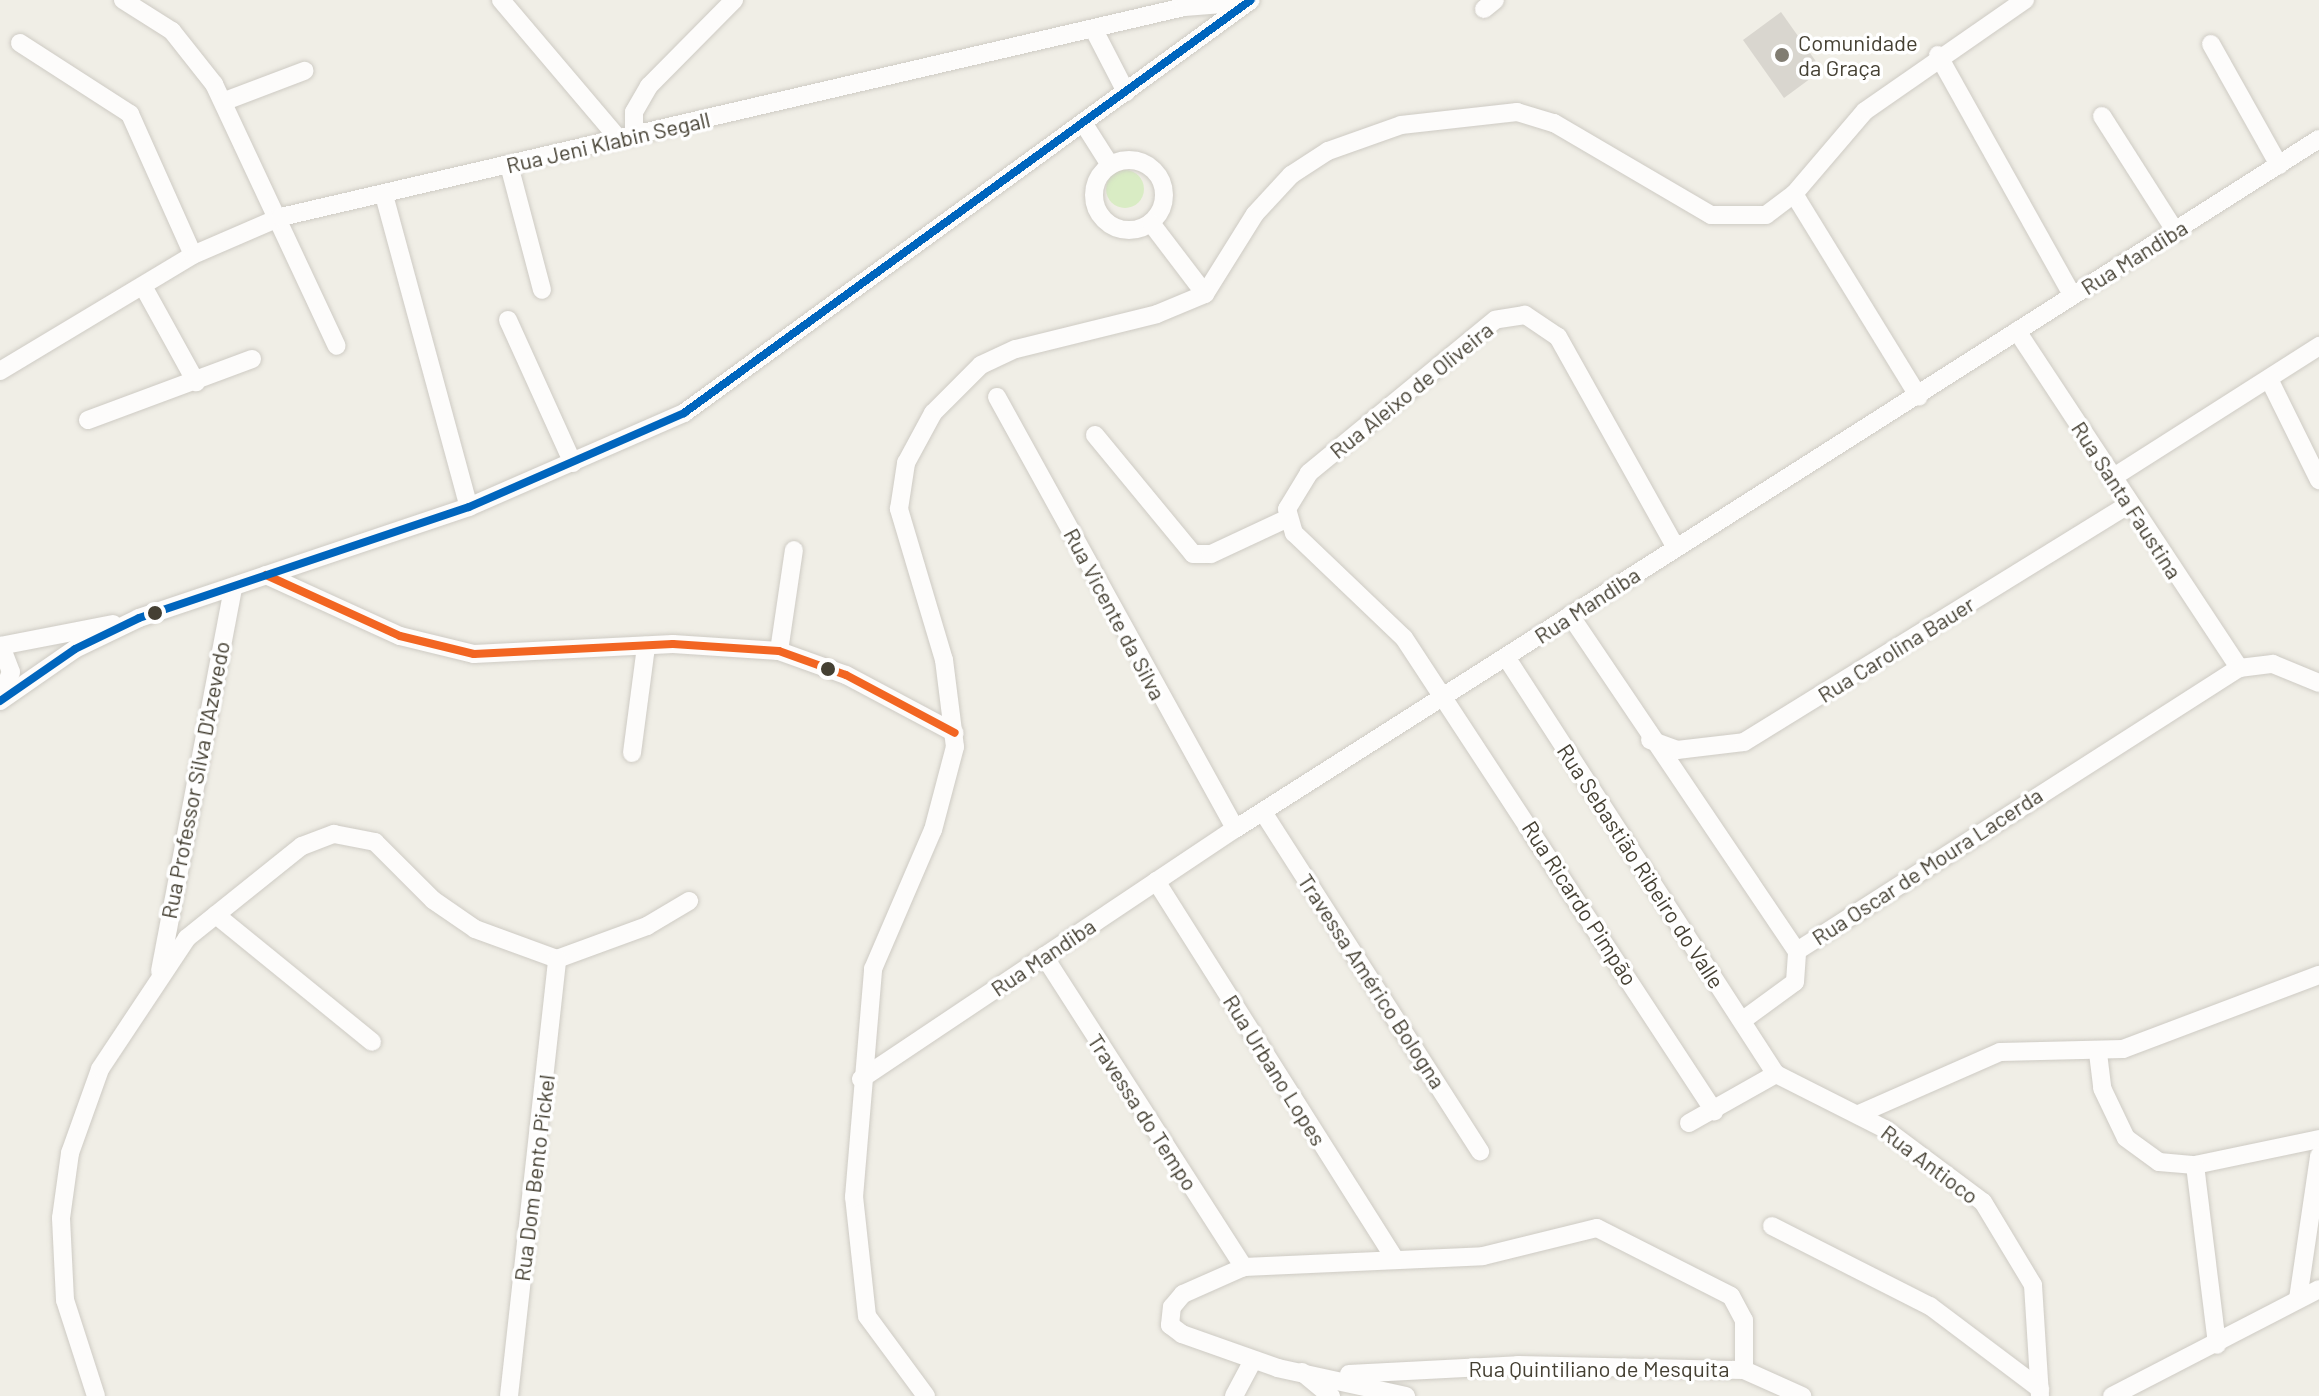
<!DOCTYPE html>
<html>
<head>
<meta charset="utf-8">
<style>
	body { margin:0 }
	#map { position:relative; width:2319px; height:1396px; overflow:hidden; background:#f0eee6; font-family:Barlow,sans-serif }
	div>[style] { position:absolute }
	.green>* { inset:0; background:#d9ecc4 }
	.round { border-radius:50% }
	.building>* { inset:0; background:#d9d6cf }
	.roads { filter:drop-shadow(0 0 2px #cecbc4) drop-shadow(0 0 2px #cecbc4) }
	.minor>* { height:18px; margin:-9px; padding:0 9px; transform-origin:9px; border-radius:9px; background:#fdfcfb }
	.minor>.ring { margin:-9px; padding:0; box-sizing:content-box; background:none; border:18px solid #fdfcfb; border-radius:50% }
	.bus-1>* { height:8px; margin:-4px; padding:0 4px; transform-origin:4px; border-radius:4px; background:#f26522 }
	.bus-2>* { height:8px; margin:-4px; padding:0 4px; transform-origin:4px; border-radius:4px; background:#0065bd }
	.dots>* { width:22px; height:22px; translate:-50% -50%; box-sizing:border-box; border:4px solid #fff; border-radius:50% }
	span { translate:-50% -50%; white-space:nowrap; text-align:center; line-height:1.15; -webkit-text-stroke:7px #fff; paint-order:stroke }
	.poi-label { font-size:22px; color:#454033 }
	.left { translate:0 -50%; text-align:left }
	.street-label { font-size:22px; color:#454033 }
</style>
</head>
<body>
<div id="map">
	<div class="green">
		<i class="round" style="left:1106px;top:170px;width:38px;height:38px"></i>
	</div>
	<div class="building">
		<i style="clip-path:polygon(1781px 12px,1822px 70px,1784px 98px,1743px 40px)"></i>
	</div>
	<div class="roads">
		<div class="minor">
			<i style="left:123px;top:0;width:58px;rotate:32.3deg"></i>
			<i style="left:172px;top:31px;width:68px;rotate:51.6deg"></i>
			<i style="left:214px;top:84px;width:289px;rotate:64.9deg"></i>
			<i style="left:501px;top:0;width:180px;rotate:49.7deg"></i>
			<i style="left:1484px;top:9px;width:14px;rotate:-39deg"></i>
			<i style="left:1094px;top:30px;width:70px;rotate:62.7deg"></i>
			<i style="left:20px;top:43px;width:131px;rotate:32.8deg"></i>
			<i style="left:130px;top:114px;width:154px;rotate:65.9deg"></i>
			<i style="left:2211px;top:44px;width:139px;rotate:60.7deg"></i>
			<i style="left:1938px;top:55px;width:275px;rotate:60.8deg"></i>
			<i style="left:225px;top:101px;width:85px;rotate:-20.8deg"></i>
			<i style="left:2102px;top:116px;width:138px;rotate:57.5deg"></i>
			<i style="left:1084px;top:124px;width:49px;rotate:57.6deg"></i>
			<i style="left:634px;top:134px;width:22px;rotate:-90deg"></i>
			<i style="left:634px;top:112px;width:30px;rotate:-60deg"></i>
			<i style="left:649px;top:86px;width:121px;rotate:-45.3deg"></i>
			<i class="ring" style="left:1094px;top:160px;width:52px;height:52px"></i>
			<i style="left:509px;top:165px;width:129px;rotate:75.2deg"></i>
			<i style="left:1794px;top:194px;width:238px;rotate:58.4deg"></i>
			<i style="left:384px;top:195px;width:323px;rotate:74.8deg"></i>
			<i style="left:1151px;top:223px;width:89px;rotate:52.7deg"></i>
			<i style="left:143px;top:286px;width:110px;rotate:61.1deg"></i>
			<i style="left:508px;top:320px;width:157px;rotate:65.6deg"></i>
			<i style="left:2017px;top:331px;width:404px;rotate:56.6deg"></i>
			<i style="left:0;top:371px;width:225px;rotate:-31deg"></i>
			<i style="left:193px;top:255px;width:96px;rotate:-23.4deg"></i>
			<i style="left:281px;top:217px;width:927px;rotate:-13.09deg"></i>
			<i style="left:1184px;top:7px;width:64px;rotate:-4.5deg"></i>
			<i style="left:2269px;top:379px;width:113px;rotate:63.7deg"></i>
			<i style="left:997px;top:397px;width:493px;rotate:61.1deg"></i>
			<i style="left:88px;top:420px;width:175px;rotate:-20.4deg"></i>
			<i style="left:1095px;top:435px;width:154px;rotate:50.5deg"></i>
			<i style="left:1193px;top:554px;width:18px"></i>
			<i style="left:1211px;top:554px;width:83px;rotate:-25deg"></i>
			<i style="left:2112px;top:478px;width:246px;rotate:-32.5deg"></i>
			<i style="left:1676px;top:548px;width:242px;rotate:-119.2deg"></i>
			<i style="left:1558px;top:337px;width:40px;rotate:-146deg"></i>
			<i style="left:1525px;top:315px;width:30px;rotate:171deg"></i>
			<i style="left:1495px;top:320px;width:241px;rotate:140.6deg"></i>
			<i style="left:1309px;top:473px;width:42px;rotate:121.4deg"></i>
			<i style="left:1287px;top:509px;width:25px;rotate:74deg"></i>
			<i style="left:1294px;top:533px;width:152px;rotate:43.7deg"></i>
			<i style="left:1404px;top:638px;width:566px;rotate:56.76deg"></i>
			<i style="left:266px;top:575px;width:147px;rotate:24.5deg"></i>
			<i style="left:400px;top:636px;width:76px;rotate:13.7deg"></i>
			<i style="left:474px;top:654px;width:199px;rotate:-2.9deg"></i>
			<i style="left:673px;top:644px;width:106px;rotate:3.8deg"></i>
			<i style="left:779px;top:651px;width:71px;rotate:19.7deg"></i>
			<i style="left:846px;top:675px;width:123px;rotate:28deg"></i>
			<i style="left:1570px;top:615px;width:405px;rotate:56deg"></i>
			<i style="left:1797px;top:951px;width:525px;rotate:-32.63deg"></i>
			<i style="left:2239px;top:668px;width:34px;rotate:-7deg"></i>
			<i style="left:2273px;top:664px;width:50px;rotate:22.4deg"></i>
			<i style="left:0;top:646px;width:115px;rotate:-11deg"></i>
			<i style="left:779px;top:651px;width:102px;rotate:-81.6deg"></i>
			<i style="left:1506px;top:657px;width:497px;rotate:57.1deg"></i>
			<i style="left:0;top:698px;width:28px;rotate:-67deg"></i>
			<i style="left:11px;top:672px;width:28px;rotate:-111deg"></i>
			<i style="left:0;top:701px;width:91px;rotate:-34.7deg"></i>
			<i style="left:75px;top:649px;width:71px;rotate:-25.8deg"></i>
			<i style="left:139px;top:618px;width:348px;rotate:-18.6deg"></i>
			<i style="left:469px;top:507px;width:235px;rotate:-23.6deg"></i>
			<i style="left:684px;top:413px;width:701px;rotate:-36.07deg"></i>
			<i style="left:1650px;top:740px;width:29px;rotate:20deg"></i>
			<i style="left:1677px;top:750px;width:67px;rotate:-6.8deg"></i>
			<i style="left:1744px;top:742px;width:453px;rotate:-31.7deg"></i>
			<i style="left:632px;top:753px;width:108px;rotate:-82.5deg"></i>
			<i style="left:1263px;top:812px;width:403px;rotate:57.4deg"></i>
			<i style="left:1156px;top:881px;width:446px;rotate:57.7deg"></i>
			<i style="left:216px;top:915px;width:201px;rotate:39.1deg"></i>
			<i style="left:1044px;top:956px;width:370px;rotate:57.3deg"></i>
			<i style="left:160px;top:971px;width:391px;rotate:-79.2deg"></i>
			<i style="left:1743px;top:1020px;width:64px;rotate:-36.2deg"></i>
			<i style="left:1795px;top:982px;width:31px;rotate:-86deg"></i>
			<i style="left:2098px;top:1053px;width:35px;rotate:83deg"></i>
			<i style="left:2102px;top:1088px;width:55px;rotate:64.4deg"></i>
			<i style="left:2126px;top:1138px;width:41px;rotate:36deg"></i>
			<i style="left:2159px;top:1162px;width:36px;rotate:5deg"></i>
			<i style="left:2195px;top:1165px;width:127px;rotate:-11.8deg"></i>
			<i style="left:1776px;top:1074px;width:122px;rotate:26.8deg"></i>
			<i style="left:1885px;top:1129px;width:122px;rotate:36.7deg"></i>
			<i style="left:1983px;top:1202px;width:97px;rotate:58.9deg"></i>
			<i style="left:2033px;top:1285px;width:111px;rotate:86.4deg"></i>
			<i style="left:861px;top:1079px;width:450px;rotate:-33.8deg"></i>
			<i style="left:1235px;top:829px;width:1285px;rotate:-32.48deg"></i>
			<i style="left:1859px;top:1114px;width:154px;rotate:-23.7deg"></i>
			<i style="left:2000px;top:1052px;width:123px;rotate:-1.4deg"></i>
			<i style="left:2123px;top:1049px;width:210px;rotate:-20.7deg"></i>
			<i style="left:1689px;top:1123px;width:100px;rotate:-29.4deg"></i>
			<i style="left:2195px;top:1165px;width:181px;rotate:83deg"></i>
			<i style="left:1772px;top:1226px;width:177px;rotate:26.9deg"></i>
			<i style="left:1930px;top:1306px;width:138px;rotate:37deg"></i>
			<i style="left:2298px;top:1299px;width:145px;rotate:-81.6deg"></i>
			<i style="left:1302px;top:1372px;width:38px;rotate:40deg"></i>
			<i style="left:1349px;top:1374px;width:169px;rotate:-3deg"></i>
			<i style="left:1518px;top:1365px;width:226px;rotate:1.3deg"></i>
			<i style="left:1744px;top:1370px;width:64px;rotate:24.1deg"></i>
			<i style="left:96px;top:1396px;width:101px;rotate:-107.9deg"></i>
			<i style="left:65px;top:1300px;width:82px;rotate:-92.8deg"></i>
			<i style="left:61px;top:1218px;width:66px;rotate:-82.1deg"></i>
			<i style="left:70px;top:1153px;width:89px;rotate:-70.3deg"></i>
			<i style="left:100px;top:1069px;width:157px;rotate:-56.4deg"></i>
			<i style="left:187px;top:938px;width:147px;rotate:-38.7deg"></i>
			<i style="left:302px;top:846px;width:34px;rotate:-21deg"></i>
			<i style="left:334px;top:834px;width:42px;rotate:11deg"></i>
			<i style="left:375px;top:842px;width:82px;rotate:45deg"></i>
			<i style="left:433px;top:900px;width:51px;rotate:34.6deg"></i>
			<i style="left:475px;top:929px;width:87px;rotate:20.1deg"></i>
			<i style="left:557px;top:959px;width:96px;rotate:-20.1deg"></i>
			<i style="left:647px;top:926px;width:49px;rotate:-30.8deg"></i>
			<i style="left:509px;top:1396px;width:440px;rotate:-83.7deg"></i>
			<i style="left:926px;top:1396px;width:99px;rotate:-126.4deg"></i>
			<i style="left:867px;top:1316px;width:120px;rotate:-96.2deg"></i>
			<i style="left:854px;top:1197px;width:229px;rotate:-85.2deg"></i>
			<i style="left:873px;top:969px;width:151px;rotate:-66.7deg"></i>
			<i style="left:933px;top:830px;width:86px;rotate:-75.2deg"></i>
			<i style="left:955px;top:747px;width:88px;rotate:-97.2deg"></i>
			<i style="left:944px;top:660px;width:158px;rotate:-106.6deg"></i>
			<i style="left:899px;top:509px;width:47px;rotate:-81.3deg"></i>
			<i style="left:906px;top:463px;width:57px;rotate:-61.6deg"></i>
			<i style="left:933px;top:413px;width:68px;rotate:-45deg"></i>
			<i style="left:981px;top:365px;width:38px;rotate:-25deg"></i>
			<i style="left:1016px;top:349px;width:145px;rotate:-13.9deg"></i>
			<i style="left:1157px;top:314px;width:52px;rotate:-22.6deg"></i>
			<i style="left:1205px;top:294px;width:94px;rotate:-58deg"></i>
			<i style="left:1255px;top:214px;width:53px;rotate:-47.3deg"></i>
			<i style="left:1291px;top:175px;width:44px;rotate:-33deg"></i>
			<i style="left:1328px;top:151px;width:77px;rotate:-19.6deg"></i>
			<i style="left:1401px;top:125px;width:117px;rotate:-6.4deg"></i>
			<i style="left:1517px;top:112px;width:39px;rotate:17deg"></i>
			<i style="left:1554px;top:123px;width:182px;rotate:30.4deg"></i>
			<i style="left:1711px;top:215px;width:55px"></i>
			<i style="left:1766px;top:215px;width:35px;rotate:-37deg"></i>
			<i style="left:1794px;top:194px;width:109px;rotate:-49.5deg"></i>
			<i style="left:1865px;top:111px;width:195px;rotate:-34.8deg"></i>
			<i style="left:1234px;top:1396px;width:40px;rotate:-62deg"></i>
			<i style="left:1406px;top:1396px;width:131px;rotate:-167.7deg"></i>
			<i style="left:1278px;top:1368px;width:102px;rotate:-160.5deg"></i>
			<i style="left:1182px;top:1334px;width:15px;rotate:-143deg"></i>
			<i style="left:1170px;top:1325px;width:18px;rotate:-84deg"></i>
			<i style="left:1172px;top:1307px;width:17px;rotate:-50deg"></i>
			<i style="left:1183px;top:1294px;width:67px;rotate:-23.9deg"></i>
			<i style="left:1244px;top:1267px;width:239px;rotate:-2.6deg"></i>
			<i style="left:1483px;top:1256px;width:117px;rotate:-13.8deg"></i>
			<i style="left:1597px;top:1228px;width:150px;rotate:26.9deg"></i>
			<i style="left:1731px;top:1296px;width:27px;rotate:62deg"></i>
			<i style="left:1744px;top:1320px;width:50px;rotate:90deg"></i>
			<i style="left:2112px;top:1396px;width:233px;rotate:-27.3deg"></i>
		</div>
	</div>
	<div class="bus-1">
		<i style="left:266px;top:575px;width:147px;rotate:24.5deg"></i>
		<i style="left:400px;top:636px;width:76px;rotate:13.7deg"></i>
		<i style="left:474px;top:654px;width:199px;rotate:-2.9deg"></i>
		<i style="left:673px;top:644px;width:106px;rotate:3.8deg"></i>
		<i style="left:779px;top:651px;width:71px;rotate:19.7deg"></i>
		<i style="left:846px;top:675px;width:123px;rotate:28deg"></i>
	</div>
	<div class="bus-2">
		<i style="left:0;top:701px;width:91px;rotate:-34.7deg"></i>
		<i style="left:75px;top:649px;width:71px;rotate:-25.8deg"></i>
		<i style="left:139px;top:618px;width:348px;rotate:-18.6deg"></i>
		<i style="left:469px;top:507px;width:235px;rotate:-23.6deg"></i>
		<i style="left:684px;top:413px;width:701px;rotate:-36.07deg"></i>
	</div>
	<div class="dots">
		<i style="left:1782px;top:55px;background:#817d72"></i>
		<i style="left:155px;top:613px;background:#454033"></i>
		<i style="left:828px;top:669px;background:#454033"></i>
	</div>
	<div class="poi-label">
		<span class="left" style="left:1798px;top:55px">Comunidade<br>da Graça</span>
	</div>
	<div class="street-label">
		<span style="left:608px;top:142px;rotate:-13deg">Rua Jeni Klabin Segall</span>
		<span style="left:2134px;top:257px;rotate:-32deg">Rua Mandiba</span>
		<span style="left:1411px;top:390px;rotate:-39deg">Rua Aleixo de Oliveira</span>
		<span style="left:2127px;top:500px;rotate:57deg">Rua Santa Faustina</span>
		<span style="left:1587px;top:605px;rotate:-33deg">Rua Mandiba</span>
		<span style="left:1115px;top:614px;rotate:62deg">Rua Vicente da Silva</span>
		<span style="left:1896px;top:649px;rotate:-32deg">Rua Carolina Bauer</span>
		<span style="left:195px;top:780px;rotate:-79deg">Rua Professor Silva D'Azevedo</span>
		<span style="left:1641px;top:866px;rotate:57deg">Rua Sebastião Ribeiro do Valle</span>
		<span style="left:1927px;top:866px;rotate:-33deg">Rua Oscar de Moura Lacerda</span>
		<span style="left:1580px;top:903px;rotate:57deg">Rua Ricardo Pimpão</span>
		<span style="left:1043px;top:957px;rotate:-34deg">Rua Mandiba</span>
		<span style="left:1372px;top:981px;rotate:57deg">Travessa Américo Bologna</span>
		<span style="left:1275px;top:1070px;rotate:58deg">Rua Urbano Lopes</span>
		<span style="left:1143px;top:1112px;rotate:57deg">Travessa do Tempo</span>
		<span style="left:1930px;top:1164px;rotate:37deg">Rua Antioco</span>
		<span style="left:534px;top:1178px;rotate:-83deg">Rua Dom Bento Pickel</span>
		<span style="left:1599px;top:1369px">Rua Quintiliano de Mesquita</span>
	</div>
</div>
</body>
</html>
